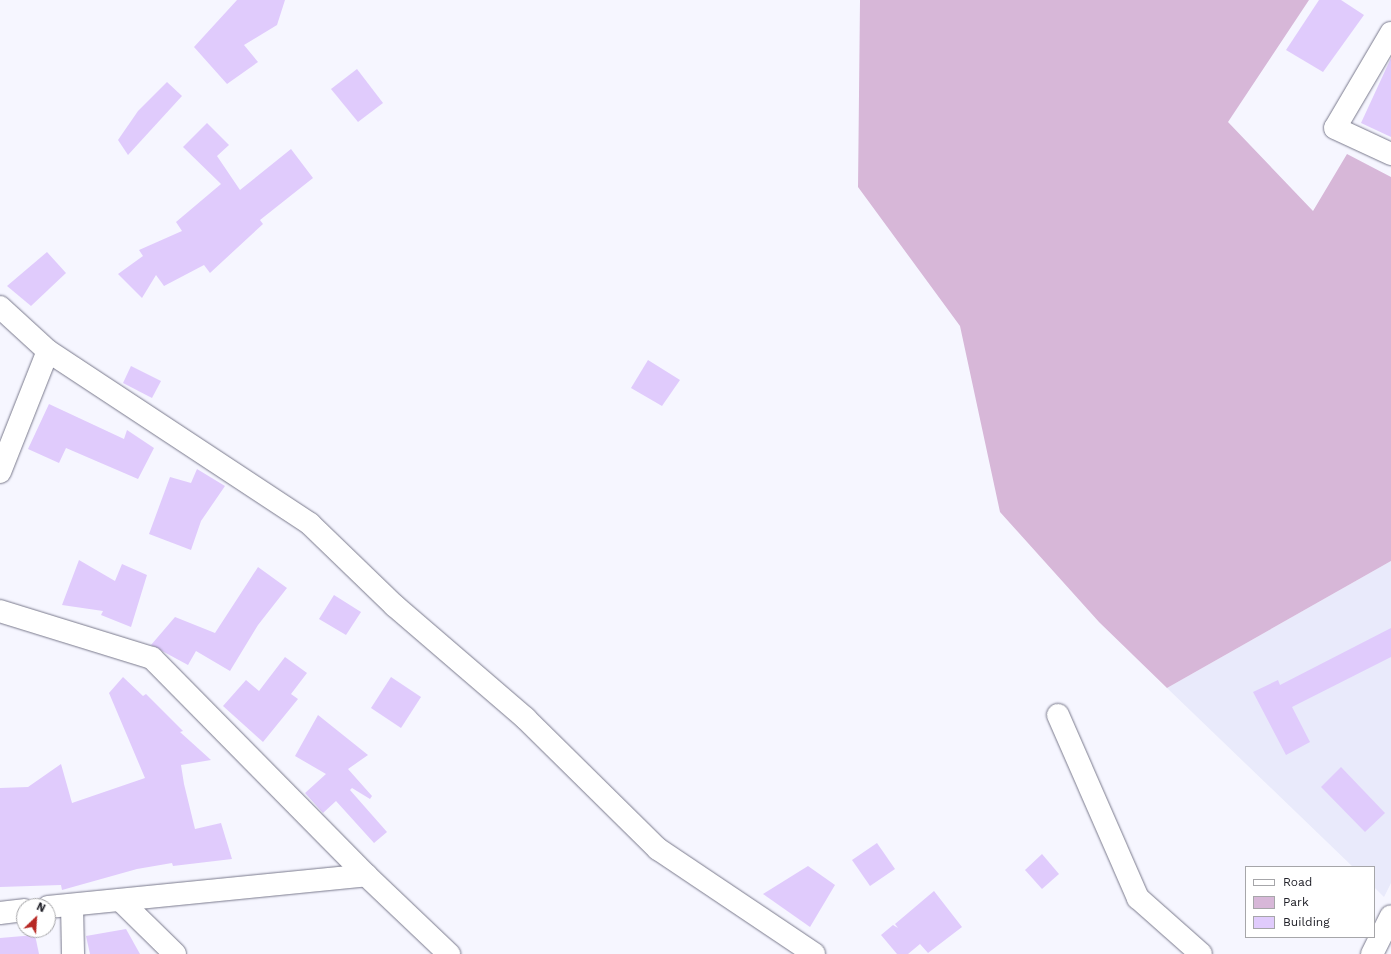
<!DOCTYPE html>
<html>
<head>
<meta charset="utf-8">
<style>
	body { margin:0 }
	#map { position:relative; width:1391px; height:954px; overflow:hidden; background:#f6f6ff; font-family:"Work Sans",sans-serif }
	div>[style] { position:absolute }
	.built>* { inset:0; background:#e9eafb }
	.green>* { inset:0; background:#d7b7d8 }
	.building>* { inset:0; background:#e0cbfc }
	.roads { filter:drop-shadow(0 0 1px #79798c) drop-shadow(0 0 1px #79798c) }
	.minor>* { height:22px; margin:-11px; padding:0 11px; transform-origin:11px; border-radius:11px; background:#fff }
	span { translate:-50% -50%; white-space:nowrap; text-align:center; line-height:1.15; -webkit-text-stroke:3px #fff; paint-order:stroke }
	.legend { position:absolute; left:1245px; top:866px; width:130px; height:72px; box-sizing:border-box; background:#fff; border:1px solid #a6a6a9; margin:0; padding:5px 7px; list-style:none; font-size:12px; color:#202028 }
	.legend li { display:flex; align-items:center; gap:8px; height:20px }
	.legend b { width:20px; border:1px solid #a6a6a9 }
	.north { position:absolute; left:16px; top:898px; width:40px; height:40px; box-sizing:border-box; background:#fff; border:1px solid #a6a6a9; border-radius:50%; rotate:25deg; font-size:11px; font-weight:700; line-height:16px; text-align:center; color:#202028 }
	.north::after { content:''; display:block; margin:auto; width:14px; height:18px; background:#b72824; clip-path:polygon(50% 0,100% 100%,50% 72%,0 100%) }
</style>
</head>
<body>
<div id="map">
	<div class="built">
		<i style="clip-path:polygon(1391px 561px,1391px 883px,1384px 897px,1374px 887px,1374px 867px,1353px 867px,1167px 688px)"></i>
	</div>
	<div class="green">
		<i style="clip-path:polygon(860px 0,1309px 0,1228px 122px,1313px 211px,1347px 154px,1391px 177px,1391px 561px,1167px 688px,1099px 622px,1000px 512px,960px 326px,858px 187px)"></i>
	</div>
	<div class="building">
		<i style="clip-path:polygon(237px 0,285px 0,277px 25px,244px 45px,258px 62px,227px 84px,194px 47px)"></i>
		<i style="clip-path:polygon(1319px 0,1341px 0,1364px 15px,1323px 72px,1286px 50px)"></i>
		<i style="clip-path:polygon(1391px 58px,1391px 137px,1361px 123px)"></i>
		<i style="clip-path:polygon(357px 69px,383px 103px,358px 122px,331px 89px)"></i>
		<i style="clip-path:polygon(167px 82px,182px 96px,128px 155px,118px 140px,138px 111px)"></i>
		<i style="clip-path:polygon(207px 123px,229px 145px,217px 156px,240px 190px,291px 149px,313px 178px,260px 220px,263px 224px,210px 273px,204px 265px,164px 286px,156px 275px,142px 298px,118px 274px,143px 256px,139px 250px,182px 231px,176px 222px,221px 184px,183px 147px)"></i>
		<i style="clip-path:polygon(47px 252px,66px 273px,31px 306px,7px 286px)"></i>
		<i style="clip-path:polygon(648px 360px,680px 380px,662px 406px,631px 388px)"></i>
		<i style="clip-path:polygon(131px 366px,161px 381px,152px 398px,123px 383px)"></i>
		<i style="clip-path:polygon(49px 404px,124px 439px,127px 430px,154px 448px,138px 479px,66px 448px,59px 463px,28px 449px)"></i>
		<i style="clip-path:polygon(197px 469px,225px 486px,201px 521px,191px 550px,149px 534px,170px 477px,191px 483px)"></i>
		<i style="clip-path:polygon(79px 560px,115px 581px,122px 564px,147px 575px,131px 627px,101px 615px,103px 611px,62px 605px)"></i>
		<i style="clip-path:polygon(258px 567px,287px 588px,258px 625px,230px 671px,196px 651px,188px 665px,151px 645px,175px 617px,215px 633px)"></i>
		<i style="clip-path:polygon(334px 595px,361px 612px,346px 635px,319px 619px)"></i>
		<i style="clip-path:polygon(1391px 628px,1391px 657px,1292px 707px,1310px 742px,1286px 755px,1253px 692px,1278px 680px,1280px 685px)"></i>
		<i style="clip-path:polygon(285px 657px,307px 673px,291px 694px,298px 699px,263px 742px,223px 706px,246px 680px,259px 691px)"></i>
		<i style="clip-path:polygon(123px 677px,143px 696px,146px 694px,183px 731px,180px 732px,211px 760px,181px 765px,184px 784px,195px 829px,221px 823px,232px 859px,173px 866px,172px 863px,137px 869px,62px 890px,61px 885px,0 887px,0 788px,28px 787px,61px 764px,72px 803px,145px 778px,109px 693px)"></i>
		<i style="clip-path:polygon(391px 677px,421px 697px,401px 728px,371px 708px)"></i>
		<i style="clip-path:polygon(318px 715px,368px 755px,348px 769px,372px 796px,370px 799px,352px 788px,350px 790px,387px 832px,374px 843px,336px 801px,323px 813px,305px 793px,326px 774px,295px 756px)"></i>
		<i style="clip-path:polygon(1341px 767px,1385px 813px,1365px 832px,1321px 787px)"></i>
		<i style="clip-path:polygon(877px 843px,895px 869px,870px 886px,852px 860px)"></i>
		<i style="clip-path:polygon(1042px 854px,1059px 874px,1042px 889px,1025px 870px)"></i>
		<i style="clip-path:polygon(808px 866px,835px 885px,810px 927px,763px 894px)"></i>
		<i style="clip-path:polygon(934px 891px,962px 927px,928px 953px,920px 944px,908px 954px,897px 954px,881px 935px,893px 925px,898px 928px,895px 924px)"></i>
		<i style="clip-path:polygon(126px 929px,140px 954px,90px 954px,86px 936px)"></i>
		<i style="clip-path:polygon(35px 935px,39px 954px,0 954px,0 938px)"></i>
	</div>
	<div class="roads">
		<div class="minor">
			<i style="left:1391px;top:33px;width:110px;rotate:120.5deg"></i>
			<i style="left:1335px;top:128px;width:62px;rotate:24.9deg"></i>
			<i style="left:0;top:307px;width:65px;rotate:42.5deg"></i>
			<i style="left:48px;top:351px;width:314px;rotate:33.4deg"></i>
			<i style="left:310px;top:524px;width:118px;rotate:44deg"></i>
			<i style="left:395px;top:606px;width:172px;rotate:40.7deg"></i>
			<i style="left:525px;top:718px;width:187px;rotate:44.6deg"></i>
			<i style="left:658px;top:849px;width:188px;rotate:33.9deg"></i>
			<i style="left:0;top:472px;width:130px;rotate:-68.4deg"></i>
			<i style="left:0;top:611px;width:159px;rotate:17.2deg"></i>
			<i style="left:152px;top:658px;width:305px;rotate:45.4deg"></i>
			<i style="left:366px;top:875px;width:115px;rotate:43.6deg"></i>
			<i style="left:1058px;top:715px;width:200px;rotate:66.4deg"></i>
			<i style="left:1138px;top:898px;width:84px;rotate:41.6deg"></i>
			<i style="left:120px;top:900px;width:77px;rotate:44.5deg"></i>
			<i style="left:72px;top:905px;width:49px;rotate:88.8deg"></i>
			<i style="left:48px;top:907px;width:320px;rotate:-5.7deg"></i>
			<i style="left:0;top:913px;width:24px;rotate:-7deg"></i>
			<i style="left:1372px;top:954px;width:42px;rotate:-63.4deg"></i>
		</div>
	</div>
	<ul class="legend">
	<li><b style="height:5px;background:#fff"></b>Road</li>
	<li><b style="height:11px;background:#d7b7d8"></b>Park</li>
	<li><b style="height:11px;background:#e0cbfc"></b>Building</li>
	</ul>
	<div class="north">N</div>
</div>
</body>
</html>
